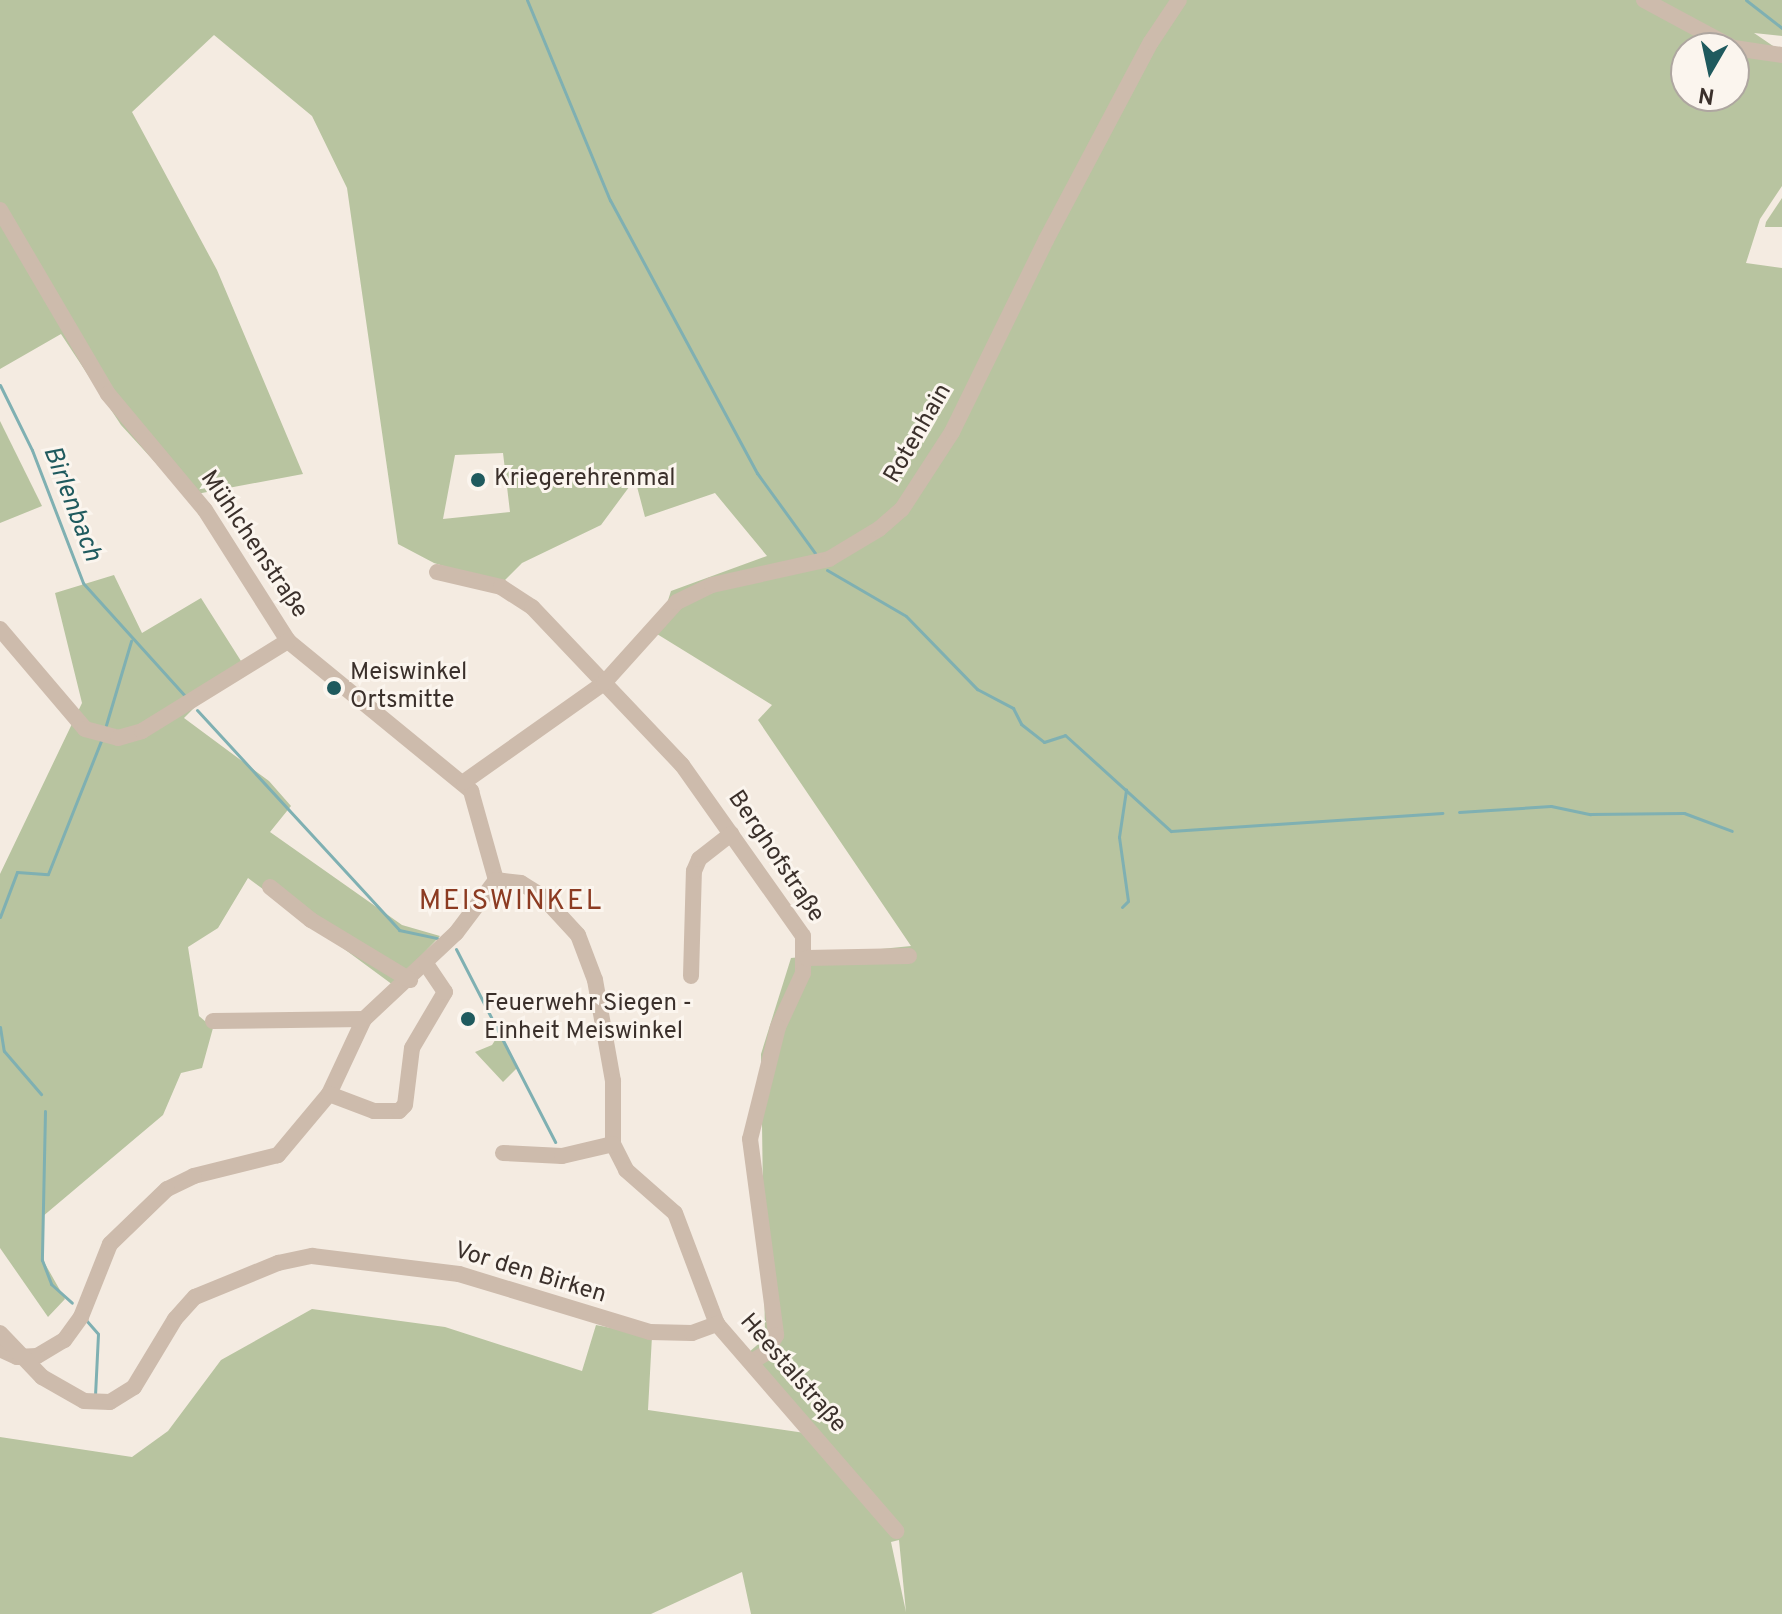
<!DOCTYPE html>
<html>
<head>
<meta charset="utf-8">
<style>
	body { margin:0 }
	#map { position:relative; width:1782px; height:1614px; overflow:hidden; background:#f4ebe1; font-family:Overpass,sans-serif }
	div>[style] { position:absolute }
	.green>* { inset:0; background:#b8c4a0 }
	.stream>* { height:3px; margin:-1.5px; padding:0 1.5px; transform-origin:1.5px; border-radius:1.5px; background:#7fb0b2 }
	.minor>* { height:16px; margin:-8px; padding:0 8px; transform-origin:8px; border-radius:8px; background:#cdbbac }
	.dots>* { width:22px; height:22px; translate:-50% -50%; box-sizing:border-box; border:4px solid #fbf5ee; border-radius:50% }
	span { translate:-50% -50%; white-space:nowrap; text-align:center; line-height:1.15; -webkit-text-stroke:6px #fbf5ee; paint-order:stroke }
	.street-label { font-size:24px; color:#3b302b }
	.poi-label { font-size:24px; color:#3b302b }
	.left { translate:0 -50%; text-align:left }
	.water-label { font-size:26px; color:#1f5a5e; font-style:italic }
	.quarter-label { font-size:28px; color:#8c3b22; letter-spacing:2px }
	.north { position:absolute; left:1670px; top:32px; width:80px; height:80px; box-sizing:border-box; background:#fbf5ee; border:2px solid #aea6a0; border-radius:50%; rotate:189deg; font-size:22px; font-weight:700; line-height:32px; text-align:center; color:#3b302b }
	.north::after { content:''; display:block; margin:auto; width:28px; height:36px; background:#1f5a5e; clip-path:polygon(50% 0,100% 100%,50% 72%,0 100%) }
</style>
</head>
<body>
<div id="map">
	<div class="green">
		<i style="clip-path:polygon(evenodd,0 0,1782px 0,1782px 36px,1754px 33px,1782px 52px,1782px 186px,1760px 219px,1746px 263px,1782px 268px,1782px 1614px,751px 1614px,742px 1572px,651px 1614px,0 1614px,0 1437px,132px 1457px,168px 1431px,221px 1360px,312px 1309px,445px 1327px,582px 1371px,596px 1325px,652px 1336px,648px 1410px,805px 1433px,748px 1353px,765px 1338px,761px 1054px,791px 958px,911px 946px,758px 720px,772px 705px,657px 634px,671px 591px,767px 556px,715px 493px,645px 517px,635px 479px,601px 525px,522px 563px,501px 584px,434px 563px,398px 544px,347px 188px,312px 116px,214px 35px,132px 112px,217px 270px,303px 474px,186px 496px,121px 425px,61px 334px,0 369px,0 0,1686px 48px,1734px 48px,1734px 96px,1686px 96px,1686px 48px,0 0,503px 453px,510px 512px,443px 519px,455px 455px,503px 453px,0 0,899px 1540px,906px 1612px,891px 1542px,899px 1540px)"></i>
		<i style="clip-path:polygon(1782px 198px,1782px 227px,1765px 227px,1766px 222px)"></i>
		<i style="clip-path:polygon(0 421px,42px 506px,0 523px)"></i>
		<i style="clip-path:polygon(114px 575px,142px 633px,201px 598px,241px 661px,184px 718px,269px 781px,291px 806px,270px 832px,402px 925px,440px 936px,393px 985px,248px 878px,218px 928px,188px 947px,199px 1016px,213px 1028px,202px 1068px,181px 1073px,163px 1115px,42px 1217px,44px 1262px,65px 1299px,48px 1317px,0 1248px,0 874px,82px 703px,55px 593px)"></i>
		<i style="clip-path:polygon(499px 1034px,517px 1068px,503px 1082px,475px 1052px,492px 1045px)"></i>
	</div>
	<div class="stream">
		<i style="left:527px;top:0;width:217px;rotate:67.5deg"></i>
		<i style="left:610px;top:200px;width:310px;rotate:61.7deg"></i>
		<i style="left:757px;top:473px;width:99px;rotate:54.1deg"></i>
		<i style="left:1746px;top:0;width:46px;rotate:37.9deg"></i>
		<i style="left:0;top:385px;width:72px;rotate:63.8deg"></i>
		<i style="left:32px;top:450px;width:142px;rotate:69deg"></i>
		<i style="left:83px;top:583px;width:154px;rotate:47.9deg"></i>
		<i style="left:827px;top:570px;width:91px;rotate:30.2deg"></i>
		<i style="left:906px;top:616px;width:102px;rotate:45.8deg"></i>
		<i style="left:977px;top:689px;width:41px;rotate:27.8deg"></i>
		<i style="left:1013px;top:708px;width:18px;rotate:63deg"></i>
		<i style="left:1021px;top:724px;width:29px;rotate:38deg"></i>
		<i style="left:1044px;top:742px;width:22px;rotate:-18deg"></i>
		<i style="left:1065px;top:735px;width:143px;rotate:42.2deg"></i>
		<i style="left:1171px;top:831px;width:272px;rotate:-3.8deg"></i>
		<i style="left:197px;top:710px;width:299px;rotate:47.4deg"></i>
		<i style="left:399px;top:930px;width:39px;rotate:12deg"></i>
		<i style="left:106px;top:725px;width:88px;rotate:-73.4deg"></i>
		<i style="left:1459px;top:812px;width:92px;rotate:-3.7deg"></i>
		<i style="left:1551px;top:806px;width:40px;rotate:12deg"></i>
		<i style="left:1590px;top:814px;width:94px;rotate:-0.6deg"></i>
		<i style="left:1684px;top:813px;width:51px;rotate:20.6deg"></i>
		<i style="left:1122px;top:907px;width:8px;rotate:-45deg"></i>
		<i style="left:1128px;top:901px;width:65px;rotate:-98deg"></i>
		<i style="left:1119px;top:837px;width:48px;rotate:-81.5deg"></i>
		<i style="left:0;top:917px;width:48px;rotate:-69.3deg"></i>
		<i style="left:17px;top:872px;width:31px;rotate:4deg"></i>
		<i style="left:48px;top:874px;width:143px;rotate:-68.3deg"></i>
		<i style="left:456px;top:949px;width:217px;rotate:62.8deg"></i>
		<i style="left:0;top:1027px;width:24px;rotate:81deg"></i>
		<i style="left:4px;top:1051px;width:57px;rotate:49.3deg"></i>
		<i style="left:45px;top:1111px;width:149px;rotate:91.2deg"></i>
		<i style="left:42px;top:1260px;width:26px;rotate:69deg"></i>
		<i style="left:51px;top:1284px;width:28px;rotate:42deg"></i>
		<i style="left:86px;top:1320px;width:18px;rotate:49deg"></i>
		<i style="left:98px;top:1334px;width:62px;rotate:92.8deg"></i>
	</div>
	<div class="minor">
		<i style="left:1644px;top:0;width:101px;rotate:28.3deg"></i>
		<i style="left:1734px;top:48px;width:49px;rotate:8.3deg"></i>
		<i style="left:0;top:210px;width:213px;rotate:59.6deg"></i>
		<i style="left:108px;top:394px;width:151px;rotate:50.1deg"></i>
		<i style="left:205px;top:510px;width:155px;rotate:57.6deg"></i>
		<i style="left:288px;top:641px;width:237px;rotate:39.3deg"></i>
		<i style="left:471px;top:791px;width:92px;rotate:74.3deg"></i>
		<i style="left:496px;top:880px;width:66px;rotate:127deg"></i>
		<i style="left:456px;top:933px;width:126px;rotate:136.9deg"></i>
		<i style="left:364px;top:1019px;width:83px;rotate:115deg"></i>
		<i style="left:329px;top:1094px;width:80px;rotate:129.9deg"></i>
		<i style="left:278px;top:1155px;width:87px;rotate:166deg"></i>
		<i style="left:194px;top:1176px;width:30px;rotate:154deg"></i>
		<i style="left:167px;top:1189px;width:79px;rotate:136deg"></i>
		<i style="left:110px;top:1244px;width:79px;rotate:111.7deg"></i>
		<i style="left:81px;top:1317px;width:29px;rotate:126deg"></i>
		<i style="left:64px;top:1340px;width:31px;rotate:149deg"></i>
		<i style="left:37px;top:1356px;width:20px;rotate:177deg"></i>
		<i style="left:17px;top:1357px;width:19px;rotate:-155deg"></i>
		<i style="left:437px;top:572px;width:66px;rotate:13.2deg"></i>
		<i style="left:501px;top:587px;width:37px;rotate:33deg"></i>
		<i style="left:532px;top:607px;width:218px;rotate:46.5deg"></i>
		<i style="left:682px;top:765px;width:209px;rotate:54.7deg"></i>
		<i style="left:803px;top:936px;width:37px;rotate:90deg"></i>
		<i style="left:803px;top:973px;width:60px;rotate:114.8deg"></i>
		<i style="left:778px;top:1027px;width:115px;rotate:104deg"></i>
		<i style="left:750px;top:1139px;width:198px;rotate:82.4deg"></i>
		<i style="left:776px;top:1335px;width:21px;rotate:119deg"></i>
		<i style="left:766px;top:1353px;width:17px;rotate:149deg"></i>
		<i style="left:0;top:629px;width:131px;rotate:49.6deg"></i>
		<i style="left:85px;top:729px;width:34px;rotate:15deg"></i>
		<i style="left:118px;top:738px;width:25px;rotate:-16deg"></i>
		<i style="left:142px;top:731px;width:172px;rotate:-31.7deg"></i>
		<i style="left:464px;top:782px;width:171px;rotate:-35.3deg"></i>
		<i style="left:604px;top:683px;width:109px;rotate:-48deg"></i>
		<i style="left:677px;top:602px;width:39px;rotate:-26deg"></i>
		<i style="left:712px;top:585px;width:120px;rotate:-12.5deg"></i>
		<i style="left:829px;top:559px;width:58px;rotate:-31deg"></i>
		<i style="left:879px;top:529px;width:30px;rotate:-41deg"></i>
		<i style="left:902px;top:509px;width:92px;rotate:-57deg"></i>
		<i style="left:952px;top:432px;width:214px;rotate:-63.9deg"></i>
		<i style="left:1046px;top:240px;width:224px;rotate:-62.1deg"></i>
		<i style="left:1151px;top:42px;width:50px;rotate:-56.3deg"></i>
		<i style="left:496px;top:880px;width:25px;rotate:7deg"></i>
		<i style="left:521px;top:883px;width:25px;rotate:32deg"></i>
		<i style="left:542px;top:896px;width:53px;rotate:47.3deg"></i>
		<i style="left:578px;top:935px;width:48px;rotate:69.3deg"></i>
		<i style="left:595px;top:980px;width:103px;rotate:79.9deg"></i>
		<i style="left:613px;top:1081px;width:63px;rotate:90deg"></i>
		<i style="left:613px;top:1144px;width:29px;rotate:63deg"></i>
		<i style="left:626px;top:1170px;width:65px;rotate:41.3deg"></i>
		<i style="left:675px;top:1213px;width:119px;rotate:69.3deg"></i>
		<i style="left:717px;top:1324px;width:274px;rotate:49.1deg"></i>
		<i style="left:270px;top:887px;width:53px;rotate:38.8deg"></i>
		<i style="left:311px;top:920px;width:116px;rotate:31.2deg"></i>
		<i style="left:807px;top:958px;width:102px;rotate:-1.1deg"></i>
		<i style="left:691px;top:976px;width:105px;rotate:-88.4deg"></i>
		<i style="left:694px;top:871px;width:13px;rotate:-67deg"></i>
		<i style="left:699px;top:859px;width:41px;rotate:-38deg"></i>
		<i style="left:213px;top:1021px;width:151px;rotate:-0.8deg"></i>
		<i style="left:329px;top:1094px;width:48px;rotate:20.7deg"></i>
		<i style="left:374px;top:1111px;width:25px"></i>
		<i style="left:399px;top:1111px;width:8px;rotate:-45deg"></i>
		<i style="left:405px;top:1105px;width:57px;rotate:-83deg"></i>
		<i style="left:412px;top:1048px;width:65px;rotate:-59.5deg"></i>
		<i style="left:445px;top:992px;width:32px;rotate:-124deg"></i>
		<i style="left:503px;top:1153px;width:59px;rotate:2.9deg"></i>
		<i style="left:562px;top:1156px;width:52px;rotate:-13.2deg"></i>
		<i style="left:0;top:1333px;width:61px;rotate:46.3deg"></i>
		<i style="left:42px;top:1377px;width:48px;rotate:29.7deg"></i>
		<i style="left:84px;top:1401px;width:26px;rotate:2deg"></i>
		<i style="left:110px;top:1402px;width:28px;rotate:-32deg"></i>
		<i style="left:134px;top:1387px;width:79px;rotate:-58.9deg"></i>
		<i style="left:175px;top:1319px;width:30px;rotate:-48deg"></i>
		<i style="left:195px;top:1297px;width:90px;rotate:-22.3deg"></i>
		<i style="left:278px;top:1263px;width:35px;rotate:-12deg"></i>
		<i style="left:312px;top:1256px;width:148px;rotate:7deg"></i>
		<i style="left:459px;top:1274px;width:200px;rotate:16.9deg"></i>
		<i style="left:650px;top:1332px;width:42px;rotate:1.4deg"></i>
		<i style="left:692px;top:1333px;width:27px;rotate:-20deg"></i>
	</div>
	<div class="dots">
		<i style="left:478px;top:480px;background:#1f5a5e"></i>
		<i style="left:334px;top:688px;background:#1f5a5e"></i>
		<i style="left:468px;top:1019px;background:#1f5a5e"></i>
	</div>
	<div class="street-label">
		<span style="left:919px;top:434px;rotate:-60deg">Rotenhain</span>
		<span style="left:253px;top:545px;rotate:56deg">Mühlchenstraße</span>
		<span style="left:775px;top:857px;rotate:56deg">Berghofstraße</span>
		<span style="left:530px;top:1274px;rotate:17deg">Vor den Birken</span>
		<span style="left:792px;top:1374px;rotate:49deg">Heestalstraße</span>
	</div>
	<div class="poi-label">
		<span class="left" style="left:494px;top:480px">Kriegerehrenmal</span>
		<span class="left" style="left:350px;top:688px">Meiswinkel<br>Ortsmitte</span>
		<span class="left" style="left:484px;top:1019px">Feuerwehr Siegen -<br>Einheit Meiswinkel</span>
	</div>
	<div class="water-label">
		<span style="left:71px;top:504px;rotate:69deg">Birlenbach</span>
	</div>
	<div class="quarter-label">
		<span style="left:511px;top:902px">MEISWINKEL</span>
	</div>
	<div class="north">N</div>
</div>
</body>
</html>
